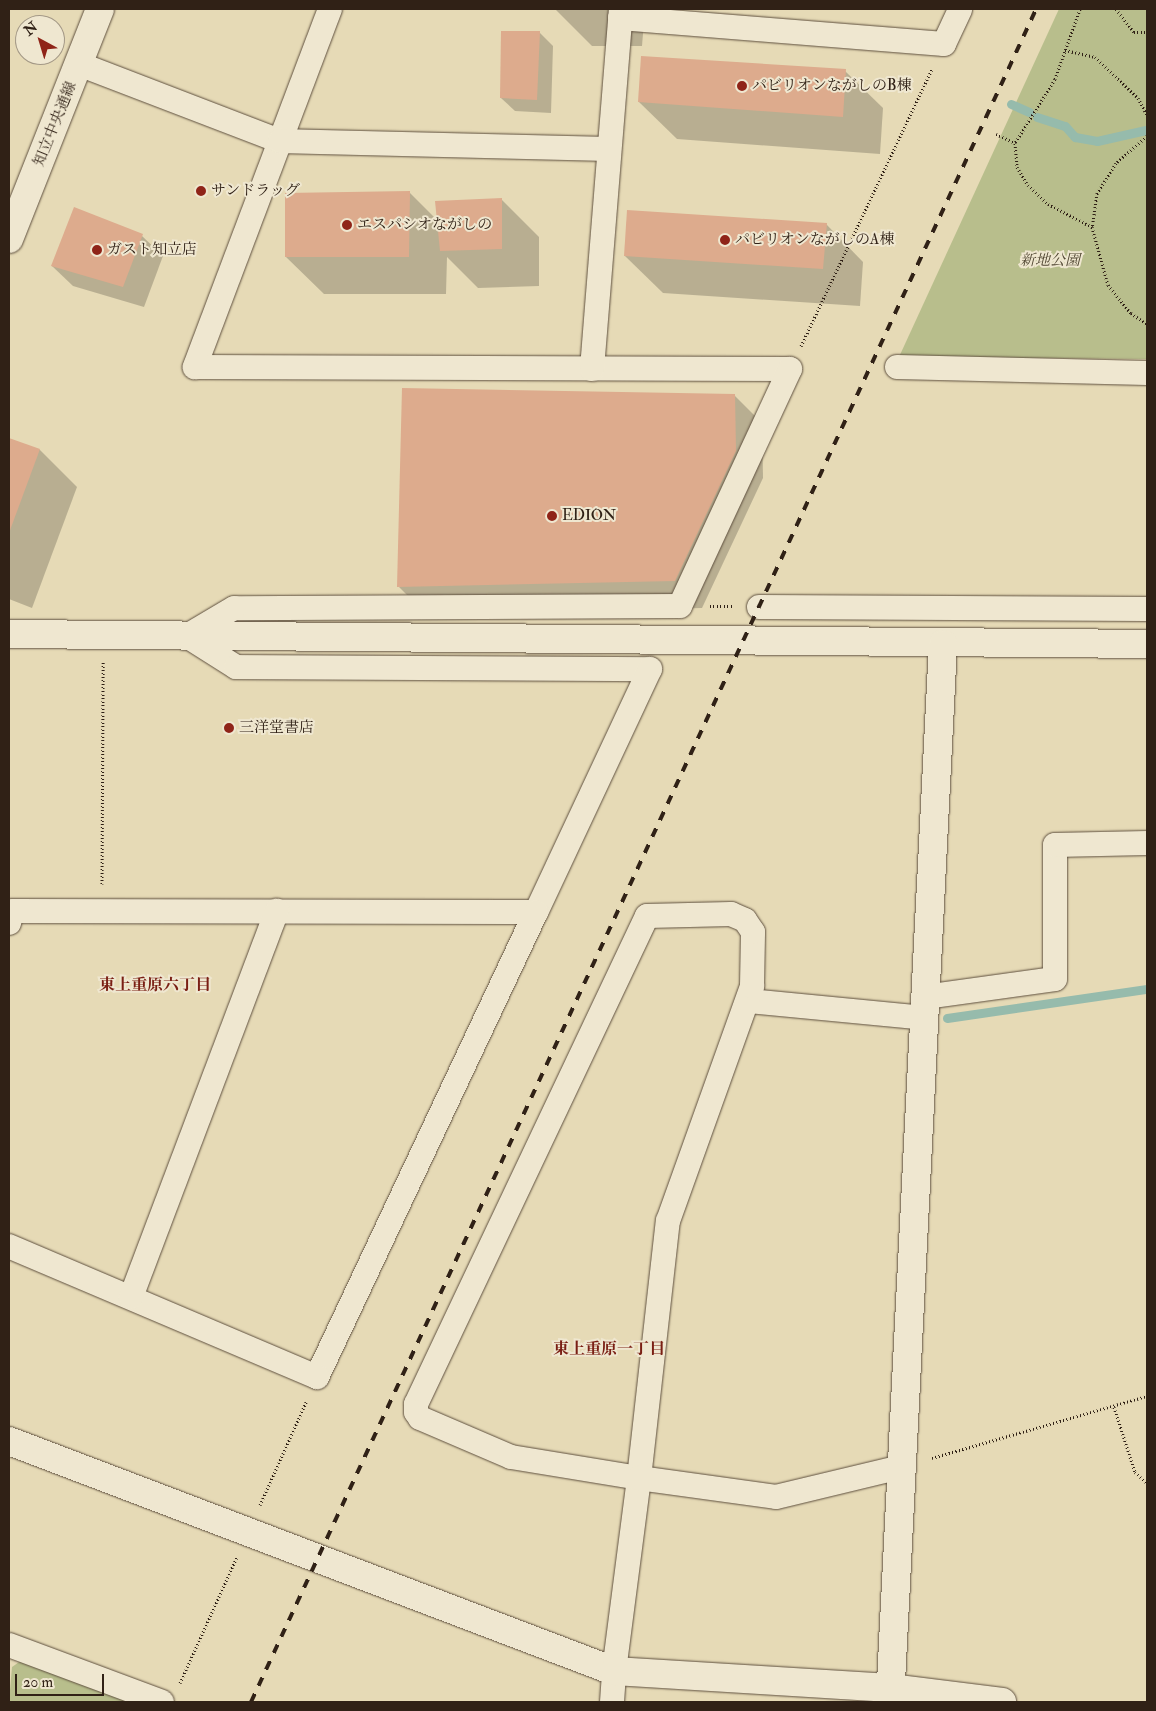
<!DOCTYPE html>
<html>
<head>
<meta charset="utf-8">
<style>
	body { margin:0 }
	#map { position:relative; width:1156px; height:1711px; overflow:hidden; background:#e6dab6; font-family:"IM FELL Double Pica","Noto Serif JP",serif }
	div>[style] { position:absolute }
	.green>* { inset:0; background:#b8be8c }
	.shadow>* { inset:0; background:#0003 }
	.stream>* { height:9px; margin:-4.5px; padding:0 4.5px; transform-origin:4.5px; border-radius:4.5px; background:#96bbac }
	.building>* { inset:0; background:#ddab8d }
	.path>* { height:3px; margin-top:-1.5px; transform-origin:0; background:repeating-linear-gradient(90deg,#302116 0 1px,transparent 0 3.5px) }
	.roads { filter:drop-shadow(0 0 1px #5e4f3e) drop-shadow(0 0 1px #5e4f3e) }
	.minor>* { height:24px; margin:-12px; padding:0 12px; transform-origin:12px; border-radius:12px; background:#efe7d0 }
	.tertiary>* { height:28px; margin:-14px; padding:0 14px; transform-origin:14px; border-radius:14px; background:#efe7d0 }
	.rail>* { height:4px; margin-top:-2px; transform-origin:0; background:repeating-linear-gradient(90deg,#302116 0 9px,transparent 0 18px) }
	.dots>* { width:14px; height:14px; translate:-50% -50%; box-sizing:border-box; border:2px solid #efe7d0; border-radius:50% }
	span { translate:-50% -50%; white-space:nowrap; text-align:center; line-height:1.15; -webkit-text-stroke:4px #efe7d0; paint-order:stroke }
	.poi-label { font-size:15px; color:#302116 }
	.left { translate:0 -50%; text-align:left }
	.street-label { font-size:15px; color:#302116 }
	.park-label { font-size:15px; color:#524834; font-style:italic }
	.neighbourhood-label { font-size:16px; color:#7a1f14; font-weight:700 }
	.frame { position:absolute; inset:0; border:10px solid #302116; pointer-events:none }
	.north { position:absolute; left:15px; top:15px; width:50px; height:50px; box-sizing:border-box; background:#efe7d0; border:1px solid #a39886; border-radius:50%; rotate:321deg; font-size:14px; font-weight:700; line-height:20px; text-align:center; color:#302116 }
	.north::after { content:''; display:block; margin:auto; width:18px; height:22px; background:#8f2418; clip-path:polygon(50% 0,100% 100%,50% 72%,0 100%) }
	.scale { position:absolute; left:15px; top:1674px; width:89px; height:22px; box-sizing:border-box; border:2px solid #302116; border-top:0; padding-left:6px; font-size:15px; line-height:18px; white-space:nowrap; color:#302116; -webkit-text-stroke:4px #efe7d0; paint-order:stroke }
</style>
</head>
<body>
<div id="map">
	<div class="green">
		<i style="clip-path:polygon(1059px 9px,1147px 9px,1147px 359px,899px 357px)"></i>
		<i style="clip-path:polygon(22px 1660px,129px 1702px,9px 1702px,12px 1667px)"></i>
	</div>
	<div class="shadow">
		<i style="clip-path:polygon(555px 9px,645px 9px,642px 46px,592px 46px)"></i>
		<i style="clip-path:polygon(539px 32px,553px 46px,551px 113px,515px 111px,501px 98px)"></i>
		<i style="clip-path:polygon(845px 71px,883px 108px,880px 154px,677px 139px,639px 102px)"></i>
		<i style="clip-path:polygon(410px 193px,438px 221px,502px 200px,539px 237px,539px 286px,478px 288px,447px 257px,446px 294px,324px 294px,286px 257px)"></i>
		<i style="clip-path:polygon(826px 224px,863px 262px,860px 306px,663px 293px,625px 256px)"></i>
		<i style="clip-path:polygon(142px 236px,163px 256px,144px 307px,73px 286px,52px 266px)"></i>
		<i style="clip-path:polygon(735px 396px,762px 423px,763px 478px,702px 608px,426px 614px,399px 587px)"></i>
		<i style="clip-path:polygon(9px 439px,40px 450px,77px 487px,32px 608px,9px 599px)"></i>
	</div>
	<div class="stream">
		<i style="left:1011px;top:104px;width:20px;rotate:24deg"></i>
		<i style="left:1037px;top:117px;width:29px;rotate:18deg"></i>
		<i style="left:1065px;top:126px;width:15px;rotate:48deg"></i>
		<i style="left:1075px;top:137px;width:22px;rotate:10deg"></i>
		<i style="left:1097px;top:141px;width:50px;rotate:-12.7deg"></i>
		<i style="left:947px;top:1018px;width:202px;rotate:-8.3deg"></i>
	</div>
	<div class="building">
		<i style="clip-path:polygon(501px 31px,540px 31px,537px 100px,500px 98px)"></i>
		<i style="clip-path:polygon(641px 56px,846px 69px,843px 117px,638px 102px)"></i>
		<i style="clip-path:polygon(410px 191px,409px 257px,285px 257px,285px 193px)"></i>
		<i style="clip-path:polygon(502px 198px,502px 249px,440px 251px,435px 201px)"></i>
		<i style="clip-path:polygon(74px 207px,143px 234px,123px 287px,51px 266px)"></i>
		<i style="clip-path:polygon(627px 210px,827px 223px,823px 269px,624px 256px)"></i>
		<i style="clip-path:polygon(402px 388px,735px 394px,736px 451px,675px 581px,397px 587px)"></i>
		<i style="clip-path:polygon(9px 438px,40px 449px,9px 533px)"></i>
	</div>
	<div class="path">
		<i style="left:1080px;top:9px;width:74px;rotate:109.7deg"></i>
		<i style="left:1055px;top:79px;width:75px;rotate:122deg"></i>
		<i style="left:1015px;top:143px;width:24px;rotate:85deg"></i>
		<i style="left:1017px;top:167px;width:21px;rotate:59deg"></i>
		<i style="left:1028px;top:185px;width:28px;rotate:44deg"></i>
		<i style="left:1048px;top:204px;width:50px;rotate:27.6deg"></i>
		<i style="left:1116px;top:9px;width:29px;rotate:52deg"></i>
		<i style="left:1134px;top:32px;width:13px"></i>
		<i style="left:1065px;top:50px;width:31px;rotate:13deg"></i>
		<i style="left:1095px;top:57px;width:59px;rotate:43.6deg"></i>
		<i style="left:1138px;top:98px;width:19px;rotate:62deg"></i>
		<i style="left:996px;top:134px;width:21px;rotate:25deg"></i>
		<i style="left:1147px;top:136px;width:41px;rotate:138.9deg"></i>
		<i style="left:1116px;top:163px;width:36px;rotate:122deg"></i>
		<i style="left:1097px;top:193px;width:34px;rotate:98deg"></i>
		<i style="left:1092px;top:227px;width:60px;rotate:74.6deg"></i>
		<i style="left:1108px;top:285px;width:36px;rotate:51deg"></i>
		<i style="left:1131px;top:313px;width:19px;rotate:35deg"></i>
		<i style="left:801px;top:346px;width:306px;rotate:-64.7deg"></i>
		<i style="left:710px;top:606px;width:24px"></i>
		<i style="left:102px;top:884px;width:222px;rotate:-89.7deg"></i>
		<i style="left:1114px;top:1407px;width:68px;rotate:72.1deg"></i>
		<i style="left:1135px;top:1472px;width:16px;rotate:43deg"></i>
		<i style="left:932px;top:1458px;width:224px;rotate:-16.1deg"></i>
		<i style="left:260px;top:1505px;width:113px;rotate:-65.9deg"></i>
		<i style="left:180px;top:1683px;width:138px;rotate:-65.7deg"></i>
	</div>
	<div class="roads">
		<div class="minor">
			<i style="left:330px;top:9px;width:383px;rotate:110.7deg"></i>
			<i style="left:195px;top:367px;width:595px;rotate:0.19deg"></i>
			<i style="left:790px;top:369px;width:261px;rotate:114.9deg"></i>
			<i style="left:680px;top:606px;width:446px;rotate:179.7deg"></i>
			<i style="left:234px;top:608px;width:55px;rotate:149.2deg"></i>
			<i style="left:187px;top:636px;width:58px;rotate:32.3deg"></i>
			<i style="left:236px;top:667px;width:414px;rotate:0.3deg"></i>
			<i style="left:650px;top:669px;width:268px;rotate:115.1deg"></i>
			<i style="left:620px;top:18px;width:325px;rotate:4.6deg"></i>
			<i style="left:944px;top:44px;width:38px;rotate:-65deg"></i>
			<i style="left:79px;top:64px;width:215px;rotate:21deg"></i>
			<i style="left:280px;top:141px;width:327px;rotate:1.4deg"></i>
			<i style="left:897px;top:367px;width:250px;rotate:1.4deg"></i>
			<i style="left:592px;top:369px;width:361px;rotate:-85.4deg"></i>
			<i style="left:759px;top:607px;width:388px;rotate:0.3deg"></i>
			<i style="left:9px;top:923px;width:12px;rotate:-76deg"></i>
			<i style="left:12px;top:911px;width:524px;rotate:0.11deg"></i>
			<i style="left:536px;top:912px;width:514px;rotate:115.22deg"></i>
			<i style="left:317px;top:1377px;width:335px;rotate:-157deg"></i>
			<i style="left:925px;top:997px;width:131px;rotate:-7.9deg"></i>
			<i style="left:1055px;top:979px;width:134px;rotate:-90deg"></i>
			<i style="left:1055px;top:845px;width:92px;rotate:-1.2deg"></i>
			<i style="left:749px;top:1001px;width:176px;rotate:5.5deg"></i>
			<i style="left:131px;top:1297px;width:413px;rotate:-69.3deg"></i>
			<i style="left:9px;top:1645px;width:163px;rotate:20.4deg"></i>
			<i style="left:612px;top:1702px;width:31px;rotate:-86deg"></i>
			<i style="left:614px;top:1671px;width:195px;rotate:-82.6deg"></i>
			<i style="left:639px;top:1478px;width:259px;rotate:-83.6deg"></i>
			<i style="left:668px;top:1221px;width:250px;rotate:-70.3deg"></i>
			<i style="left:752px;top:986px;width:54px;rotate:-88.9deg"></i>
			<i style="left:753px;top:932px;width:14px;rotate:-124deg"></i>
			<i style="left:745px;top:920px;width:15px;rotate:-157deg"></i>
			<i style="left:731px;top:914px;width:84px;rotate:178.6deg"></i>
			<i style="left:647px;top:916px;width:540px;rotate:115.33deg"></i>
			<i style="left:416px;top:1404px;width:8px;rotate:90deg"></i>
			<i style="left:416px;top:1412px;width:7px;rotate:56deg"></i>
			<i style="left:420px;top:1418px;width:99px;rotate:23.2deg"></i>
			<i style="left:511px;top:1457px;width:130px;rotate:9.3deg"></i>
			<i style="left:639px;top:1478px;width:138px;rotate:7.9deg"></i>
			<i style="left:776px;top:1497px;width:129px;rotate:-13.5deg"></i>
		</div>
		<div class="tertiary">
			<i style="left:9px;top:239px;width:247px;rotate:-68.4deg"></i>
			<i style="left:9px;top:634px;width:1138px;rotate:0.5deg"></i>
			<i style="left:9px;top:1441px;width:647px;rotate:20.82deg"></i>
			<i style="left:614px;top:1671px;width:277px;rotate:3.5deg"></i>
			<i style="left:890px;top:1688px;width:113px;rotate:7.1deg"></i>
			<i style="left:890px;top:1702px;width:1059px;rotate:-87.13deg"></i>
		</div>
	</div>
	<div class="rail">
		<i style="left:251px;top:1702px;width:1866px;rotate:-65.12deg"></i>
	</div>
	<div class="dots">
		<i style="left:742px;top:86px;background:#8f2418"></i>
		<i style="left:201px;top:191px;background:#8f2418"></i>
		<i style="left:347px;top:225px;background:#8f2418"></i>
		<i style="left:725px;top:240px;background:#8f2418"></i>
		<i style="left:97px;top:250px;background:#8f2418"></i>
		<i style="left:552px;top:516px;background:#8f2418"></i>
		<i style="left:229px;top:728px;background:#8f2418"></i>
	</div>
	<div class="poi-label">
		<span class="left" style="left:752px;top:86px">パビリオンながしのB棟</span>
		<span class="left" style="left:211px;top:191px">サンドラッグ</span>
		<span class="left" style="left:357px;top:225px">エスパシオながしの</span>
		<span class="left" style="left:735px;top:240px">パビリオンながしのA棟</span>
		<span class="left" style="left:107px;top:250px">ガスト知立店</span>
		<span class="left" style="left:562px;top:516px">EDION</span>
		<span class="left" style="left:239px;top:728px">三洋堂書店</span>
	</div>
	<div class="street-label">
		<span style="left:55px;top:124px;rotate:-68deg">知立中央通線</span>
	</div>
	<div class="park-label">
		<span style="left:1050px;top:261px">新地公園</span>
	</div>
	<div class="neighbourhood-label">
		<span style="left:155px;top:985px">東上重原六丁目</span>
		<span style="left:609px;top:1349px">東上重原一丁目</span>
	</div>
	<div class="frame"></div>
	<div class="north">N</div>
	<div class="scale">20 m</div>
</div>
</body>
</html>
